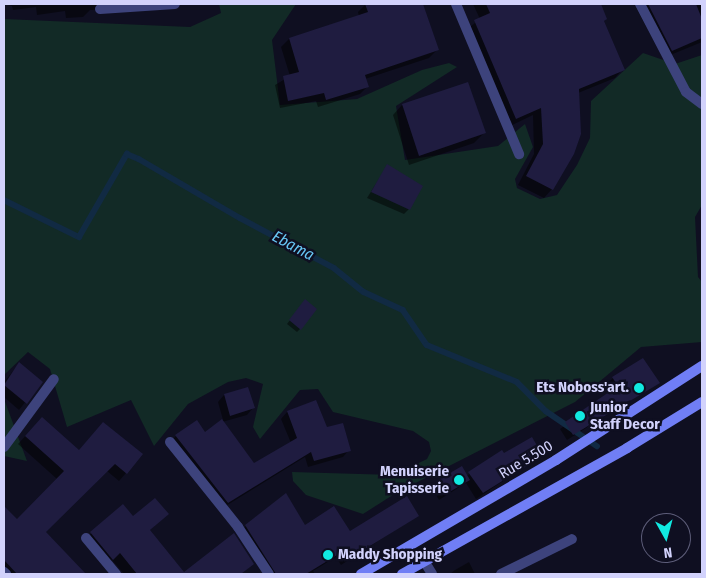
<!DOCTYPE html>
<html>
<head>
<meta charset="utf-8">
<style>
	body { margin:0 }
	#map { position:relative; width:706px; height:578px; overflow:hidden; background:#0f0f21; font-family:"Fira Sans Condensed",sans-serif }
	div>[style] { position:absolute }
	.green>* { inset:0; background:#122a26 }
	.shadow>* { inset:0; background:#0007 }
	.stream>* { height:5.5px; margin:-2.75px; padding:0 2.75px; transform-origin:2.75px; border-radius:2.75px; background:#112a43 }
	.building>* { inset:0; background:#1f1c40 }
	.lane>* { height:10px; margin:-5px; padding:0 5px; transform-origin:5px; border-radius:5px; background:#3d437c }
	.street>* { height:10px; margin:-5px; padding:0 5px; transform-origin:5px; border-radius:5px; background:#3d437c }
	.secondary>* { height:10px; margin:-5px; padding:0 5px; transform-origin:5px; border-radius:5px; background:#707ef5 }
	.dots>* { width:14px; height:14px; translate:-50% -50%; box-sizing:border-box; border:2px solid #0f0f21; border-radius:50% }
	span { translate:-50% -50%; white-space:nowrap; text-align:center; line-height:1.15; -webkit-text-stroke:5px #0f0f21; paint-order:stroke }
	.poi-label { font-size:15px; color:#d2d2fc; font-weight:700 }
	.right { translate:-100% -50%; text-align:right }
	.left { translate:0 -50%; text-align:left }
	.street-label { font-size:15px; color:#d2d2fc }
	.water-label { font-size:16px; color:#67c6f4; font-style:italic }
	.frame { position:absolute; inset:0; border:5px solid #d2d2fc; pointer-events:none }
	.north { position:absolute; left:641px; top:513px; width:50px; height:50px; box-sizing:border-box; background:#0f0f21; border:1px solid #5d5d79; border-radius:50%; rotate:173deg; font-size:14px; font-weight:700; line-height:20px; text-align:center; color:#d2d2fc }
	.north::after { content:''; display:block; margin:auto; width:18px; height:22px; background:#11e9e1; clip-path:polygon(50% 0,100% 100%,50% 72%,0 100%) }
</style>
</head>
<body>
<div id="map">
	<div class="green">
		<i style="clip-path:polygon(219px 4px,296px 4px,272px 40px,280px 105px,357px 99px,422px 70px,449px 63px,457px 67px,396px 106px,405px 160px,498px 146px,525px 124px,533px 147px,515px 179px,517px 188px,540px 199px,557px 195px,577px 165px,590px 138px,591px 101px,643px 53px,675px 64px,702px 55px,702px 205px,695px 217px,698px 277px,702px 282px,702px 342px,641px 347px,575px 402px,396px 493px,363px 514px,306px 495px,293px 481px,292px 472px,394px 475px,427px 459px,431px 451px,429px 442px,413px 431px,333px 412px,318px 389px,300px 390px,260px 439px,253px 427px,263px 384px,246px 378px,228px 382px,188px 404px,154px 446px,131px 400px,67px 427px,50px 369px,28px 352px,4px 375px,4px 19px,190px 27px,221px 13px)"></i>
		<i style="clip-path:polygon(4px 399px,27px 461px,4px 456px)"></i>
	</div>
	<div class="shadow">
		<i style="clip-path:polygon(4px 4px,117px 4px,112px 9px,90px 10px,83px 17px,66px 18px,65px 11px,37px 15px,36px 7px,13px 10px,12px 6px)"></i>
		<i style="clip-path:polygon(366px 4px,422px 4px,437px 50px,429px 58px,365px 79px,368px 86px,360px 94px,318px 107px,316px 101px,280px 108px,275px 85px,290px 76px,281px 47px,289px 39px,359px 16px,358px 12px)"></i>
		<i style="clip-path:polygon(473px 4px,600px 4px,606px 19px,603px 22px,623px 69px,615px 78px,578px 93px,552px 189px,544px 198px,518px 185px,534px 154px,533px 115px,508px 127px,466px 30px,480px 19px)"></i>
		<i style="clip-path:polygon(634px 4px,702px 4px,702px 42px,663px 58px)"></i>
		<i style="clip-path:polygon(402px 105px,484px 133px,474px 143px,409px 165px,393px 115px)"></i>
		<i style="clip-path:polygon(387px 166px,409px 209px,404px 214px,367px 198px)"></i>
		<i style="clip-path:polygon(302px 304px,300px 329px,297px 332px,287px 324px)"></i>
		<i style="clip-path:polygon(19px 364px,41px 382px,19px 410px,4px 397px,4px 382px)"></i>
		<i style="clip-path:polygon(613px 378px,658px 383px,567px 440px,560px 429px,612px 392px,607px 384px)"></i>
		<i style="clip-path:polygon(224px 395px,253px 408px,247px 415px,222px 422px,254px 464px,291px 443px,281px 419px,287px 412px,327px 429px,349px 450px,343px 457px,308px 467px,305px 457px,221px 509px,170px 442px,176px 436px,204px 434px,223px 420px,218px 402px)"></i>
		<i style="clip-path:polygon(42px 418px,79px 451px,103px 423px,126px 473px,119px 481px,107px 471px,44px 532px,85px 574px,4px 574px,4px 508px,17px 521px,57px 479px,18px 444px)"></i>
		<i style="clip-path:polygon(503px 455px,541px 456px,476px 499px,466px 483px,439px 500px,432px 488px,439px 481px,466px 476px)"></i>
		<i style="clip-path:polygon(123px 505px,133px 518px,167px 514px,149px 531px,184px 574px,234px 535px,253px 564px,241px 574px,124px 574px,112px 560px,105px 566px,83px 541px)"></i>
		<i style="clip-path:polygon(417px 516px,341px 565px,336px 557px,313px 571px,315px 574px,268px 574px,240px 532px,246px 526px,304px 527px,350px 533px)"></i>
		<i style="clip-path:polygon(469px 562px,475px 574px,450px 574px,455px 570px)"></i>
	</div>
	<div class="stream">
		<i style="left:4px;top:200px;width:84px;rotate:26.3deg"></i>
		<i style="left:79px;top:237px;width:96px;rotate:-60deg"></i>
		<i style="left:127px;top:154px;width:13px;rotate:23deg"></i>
		<i style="left:139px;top:159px;width:117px;rotate:30.3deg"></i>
		<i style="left:240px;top:218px;width:106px;rotate:28deg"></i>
		<i style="left:334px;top:268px;width:38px;rotate:39deg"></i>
		<i style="left:364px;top:292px;width:43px;rotate:24.8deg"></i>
		<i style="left:403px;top:310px;width:42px;rotate:55.6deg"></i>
		<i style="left:427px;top:345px;width:97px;rotate:22.3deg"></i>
		<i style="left:517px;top:382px;width:41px;rotate:45deg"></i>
		<i style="left:546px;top:411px;width:62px;rotate:34.5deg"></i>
	</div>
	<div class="building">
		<i style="clip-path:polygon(365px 4px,423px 4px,439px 50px,365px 75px,369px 87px,326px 100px,324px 93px,288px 101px,283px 76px,299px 72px,289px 38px,368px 12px)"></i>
		<i style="clip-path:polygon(486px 4px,601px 4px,607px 19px,604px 21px,625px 70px,579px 89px,581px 134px,574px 154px,553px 190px,526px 176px,543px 144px,541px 108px,516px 119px,474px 20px,490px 13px)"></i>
		<i style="clip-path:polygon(648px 4px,696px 4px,702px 19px,702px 38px,672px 51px)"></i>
		<i style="clip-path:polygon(468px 82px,486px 133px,419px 156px,402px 104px)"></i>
		<i style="clip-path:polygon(387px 164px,423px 186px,410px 210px,371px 192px)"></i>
		<i style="clip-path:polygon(305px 299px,317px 309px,301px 330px,289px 320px)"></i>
		<i style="clip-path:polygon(643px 358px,660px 383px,573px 435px,565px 422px,618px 386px,612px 377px)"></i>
		<i style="clip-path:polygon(19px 362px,43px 382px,27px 404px,4px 385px)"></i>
		<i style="clip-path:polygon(248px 387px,255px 408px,230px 416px,224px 394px)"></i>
		<i style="clip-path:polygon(316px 400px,327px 427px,343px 423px,351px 451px,314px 461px,311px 452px,228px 503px,175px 435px,197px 420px,205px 432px,222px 419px,254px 463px,297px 438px,287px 411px)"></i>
		<i style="clip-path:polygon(42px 417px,79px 450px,103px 422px,143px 454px,127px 474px,115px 464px,46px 532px,86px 574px,17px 574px,4px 560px,4px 506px,17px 519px,64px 471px,25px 436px)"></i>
		<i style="clip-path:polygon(532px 437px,543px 456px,483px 493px,468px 472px,502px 450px,504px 453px)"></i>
		<i style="clip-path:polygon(462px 466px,470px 480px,446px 494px,438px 480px)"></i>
		<i style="clip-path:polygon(286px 493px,305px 525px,334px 506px,350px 531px,407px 496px,419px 516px,347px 560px,342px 552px,306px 574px,276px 574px,245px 525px)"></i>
		<i style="clip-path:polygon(155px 498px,169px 514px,150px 530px,184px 572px,234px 533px,254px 564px,241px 574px,137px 574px,120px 553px,113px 560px,90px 532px,123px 504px,133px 516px)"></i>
	</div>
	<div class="lane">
		<i style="left:501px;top:574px;width:79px;rotate:-26.2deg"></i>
	</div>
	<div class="street">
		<i style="left:456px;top:4px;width:163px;rotate:67.2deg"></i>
		<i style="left:640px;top:4px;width:99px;rotate:62.4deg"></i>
		<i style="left:686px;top:92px;width:20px;rotate:37deg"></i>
		<i style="left:100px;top:9px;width:75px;rotate:-3.8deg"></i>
		<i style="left:170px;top:442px;width:109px;rotate:51.3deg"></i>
		<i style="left:238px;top:527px;width:56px;rotate:56.6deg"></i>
		<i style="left:4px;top:447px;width:84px;rotate:-53.7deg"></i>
		<i style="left:86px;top:538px;width:47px;rotate:50.2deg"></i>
		<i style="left:424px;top:561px;width:15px;rotate:58deg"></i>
		<i style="left:4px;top:572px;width:3px;rotate:45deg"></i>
	</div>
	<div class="secondary">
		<i style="left:361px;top:574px;width:226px;rotate:-30.3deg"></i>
		<i style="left:556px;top:460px;width:174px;rotate:-32.8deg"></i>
		<i style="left:402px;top:574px;width:258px;rotate:-29.2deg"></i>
		<i style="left:627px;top:448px;width:88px;rotate:-31.5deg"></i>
	</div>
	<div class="dots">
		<i style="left:639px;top:388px;background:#11e9e1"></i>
		<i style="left:580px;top:416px;background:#11e9e1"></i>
		<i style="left:459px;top:480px;background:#11e9e1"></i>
		<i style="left:328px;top:555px;background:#11e9e1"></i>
	</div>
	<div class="poi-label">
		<span class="right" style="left:629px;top:388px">Ets Noboss'art.</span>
		<span class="left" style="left:590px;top:416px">Junior<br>Staff Decor</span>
		<span class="right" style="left:449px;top:480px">Menuiserie<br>Tapisserie</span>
		<span class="left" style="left:338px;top:555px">Maddy Shopping</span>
	</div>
	<div class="street-label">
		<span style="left:526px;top:460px;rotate:-31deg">Rue 5.500</span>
	</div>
	<div class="water-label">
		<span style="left:293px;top:246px;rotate:28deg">Ebama</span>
	</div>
	<div class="frame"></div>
	<div class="north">N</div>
</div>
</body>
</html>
